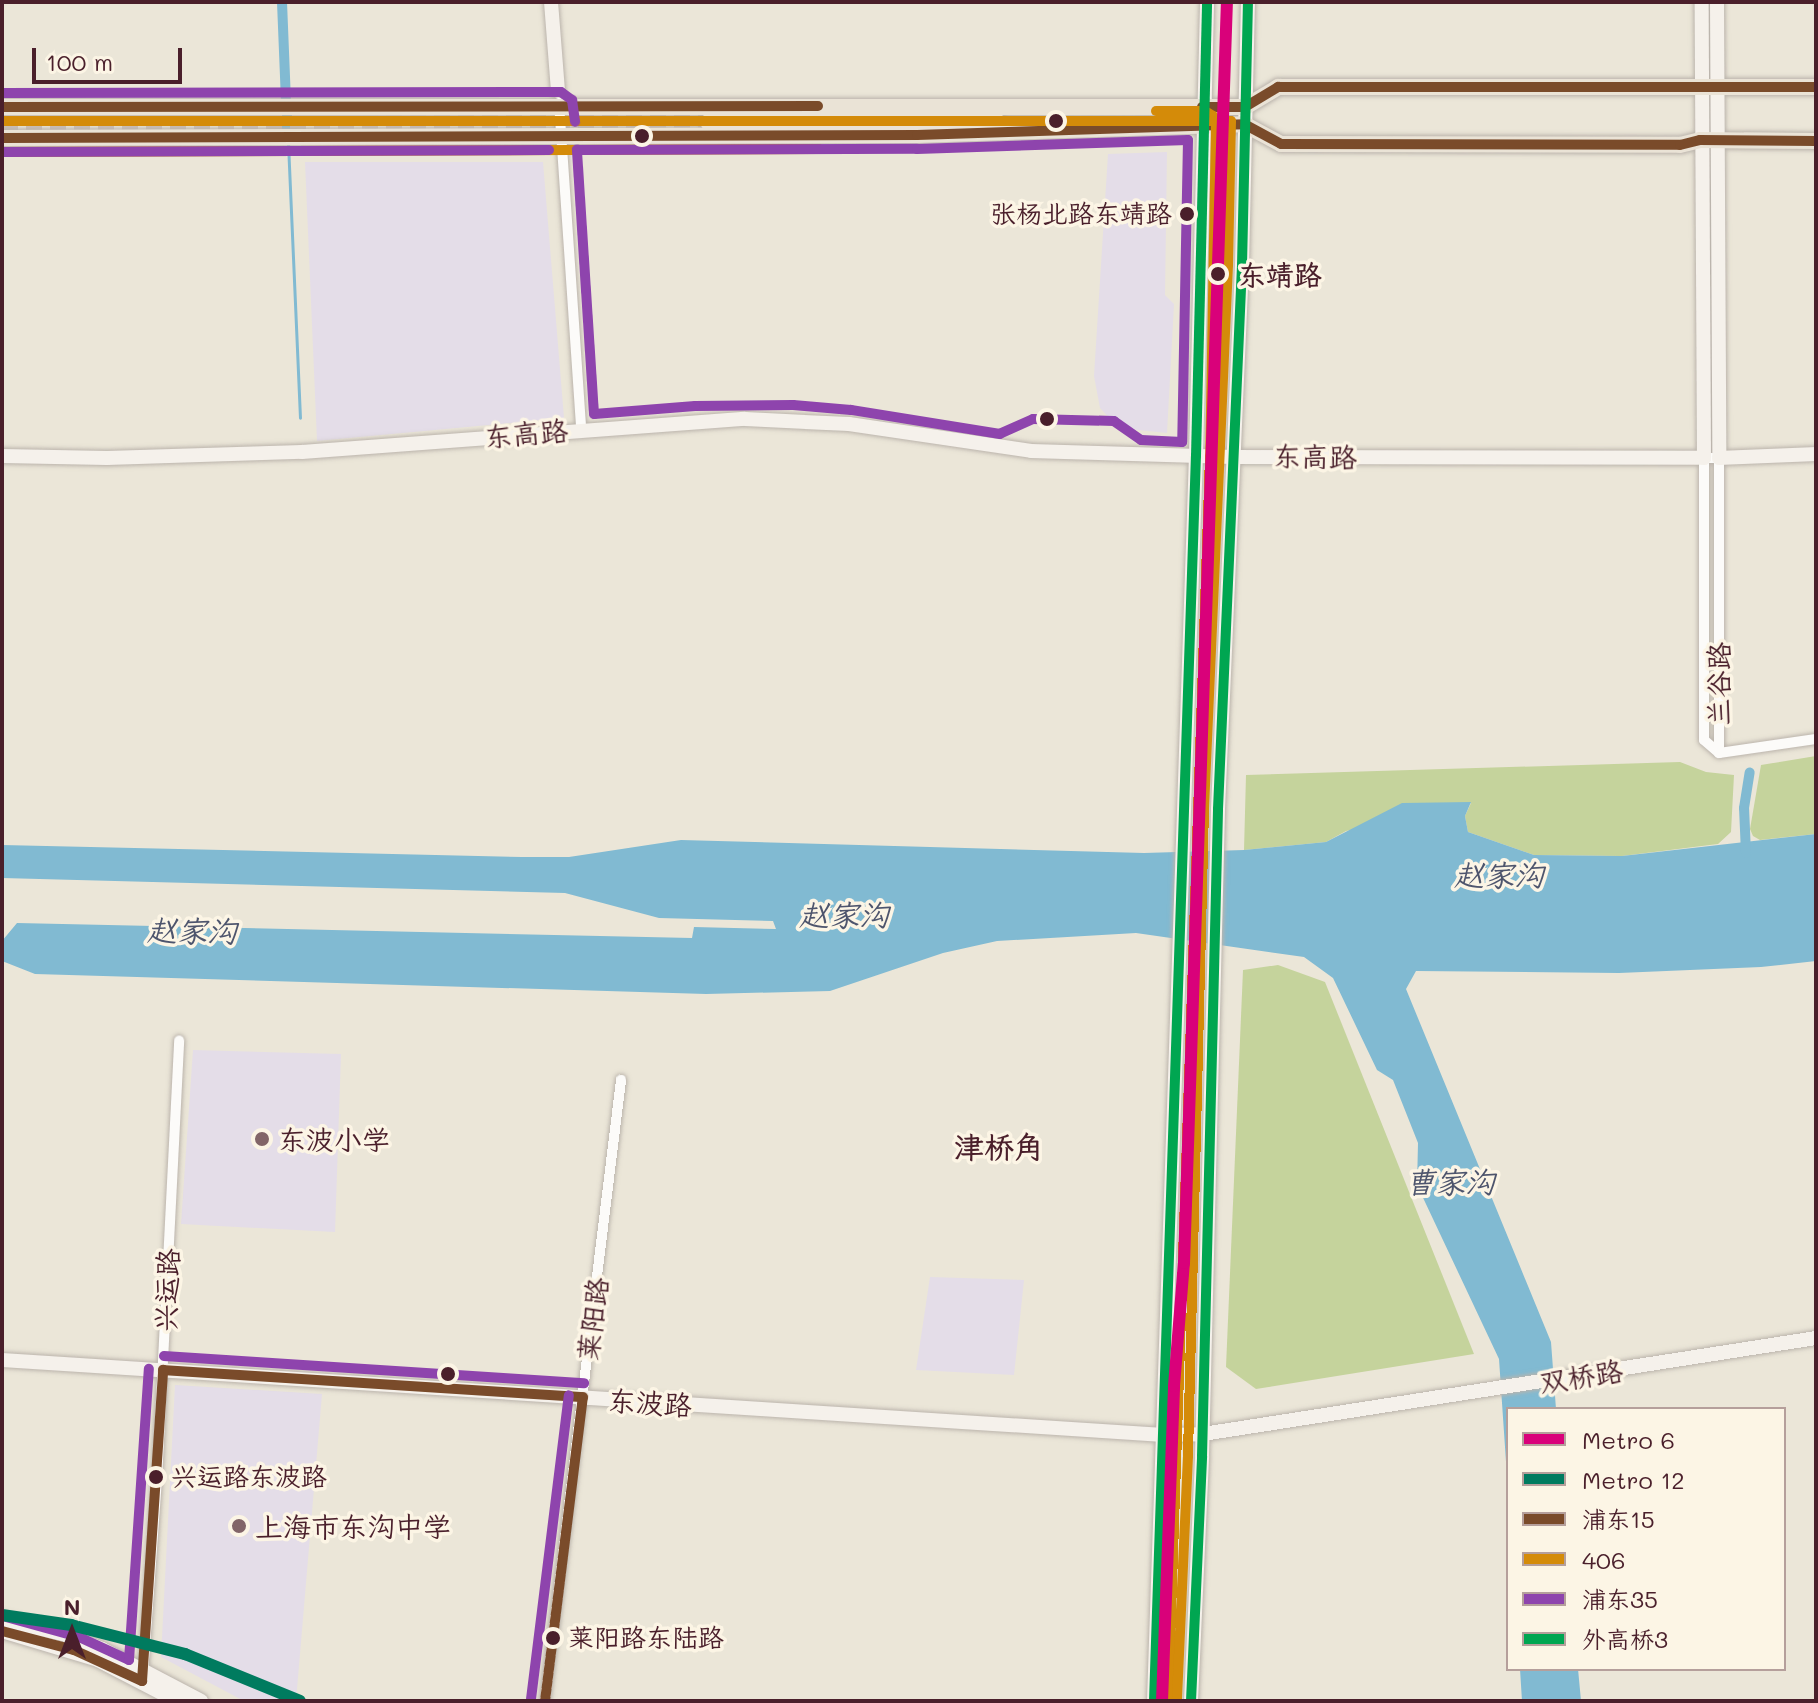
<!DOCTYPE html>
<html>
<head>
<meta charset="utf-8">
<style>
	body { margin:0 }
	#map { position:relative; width:1818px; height:1703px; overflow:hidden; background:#ebe6d8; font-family:Mali,"LXGW WenKai TC",sans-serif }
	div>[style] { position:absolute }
	.built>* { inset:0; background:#e4dde8 }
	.green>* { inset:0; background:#c5d39c }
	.water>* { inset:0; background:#81bad2 }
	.stream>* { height:3px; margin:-1.5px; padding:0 1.5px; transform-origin:1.5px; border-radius:1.5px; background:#81bad2 }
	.canal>* { height:10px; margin:-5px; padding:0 5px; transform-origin:5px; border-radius:5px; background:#81bad2 }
	.primary-tunnel>* { height:16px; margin-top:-8px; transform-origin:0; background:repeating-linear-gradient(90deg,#cbbeb5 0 16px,transparent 0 24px) }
	.roads { filter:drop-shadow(0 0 2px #bbb4ac) drop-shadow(0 0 2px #bbb4ac) }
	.street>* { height:10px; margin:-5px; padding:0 5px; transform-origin:5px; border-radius:5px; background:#fcfbf9 }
	.secondary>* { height:14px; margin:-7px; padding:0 7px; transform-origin:7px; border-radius:7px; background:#f5f1eb }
	.primary>* { height:16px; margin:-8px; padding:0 8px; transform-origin:8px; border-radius:8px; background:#eae3d6 }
	.bus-1>* { height:10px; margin:-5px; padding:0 5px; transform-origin:5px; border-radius:5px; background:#7a4b2a }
	.bus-2>* { height:10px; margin:-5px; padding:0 5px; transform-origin:5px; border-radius:5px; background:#d48b09 }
	.bus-3>* { height:10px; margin:-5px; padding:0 5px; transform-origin:5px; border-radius:5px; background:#8e44ad }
	.bus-4>* { height:10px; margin:-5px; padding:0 5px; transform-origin:5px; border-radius:5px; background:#00a651 }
	.metro-1>* { height:12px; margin:-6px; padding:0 6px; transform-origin:6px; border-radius:6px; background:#d9017a }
	.metro-2>* { height:12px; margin:-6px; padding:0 6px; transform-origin:6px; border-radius:6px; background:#007b5f }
	.dots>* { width:22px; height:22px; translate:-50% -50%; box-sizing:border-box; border:4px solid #fcf5e5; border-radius:50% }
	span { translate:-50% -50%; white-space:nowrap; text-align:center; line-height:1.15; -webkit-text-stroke:7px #fcf5e5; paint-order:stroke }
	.bus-label { font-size:26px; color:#4a1f2b }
	.right { translate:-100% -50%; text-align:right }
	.left { translate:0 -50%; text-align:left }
	.stop-label { font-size:28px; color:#4a1f2b; font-weight:700 }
	.street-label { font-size:28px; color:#4a1f2b }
	.poi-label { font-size:28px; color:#4a1f2b }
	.water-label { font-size:30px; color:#4e556d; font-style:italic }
	.neighbourhood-label { font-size:30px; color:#4a1f2b; font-weight:700 }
	.frame { position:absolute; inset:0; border:4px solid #4a1f2b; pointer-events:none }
	.legend { position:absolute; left:1506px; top:1407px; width:280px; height:264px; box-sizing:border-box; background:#fcf5e5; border:2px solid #b59f9b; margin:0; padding:10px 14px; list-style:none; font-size:24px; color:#4a1f2b }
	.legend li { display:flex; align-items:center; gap:16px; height:40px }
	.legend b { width:40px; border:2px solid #b59f9b }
	.north { position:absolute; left:32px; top:1591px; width:80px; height:80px; -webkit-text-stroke:6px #fcf5e5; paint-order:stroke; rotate:0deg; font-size:22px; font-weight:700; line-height:32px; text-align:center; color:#4a1f2b }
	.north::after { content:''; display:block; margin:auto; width:28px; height:36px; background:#4a1f2b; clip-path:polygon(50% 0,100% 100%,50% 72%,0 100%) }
	.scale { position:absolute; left:32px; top:48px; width:150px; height:36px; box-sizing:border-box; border:4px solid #4a1f2b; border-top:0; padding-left:10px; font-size:24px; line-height:28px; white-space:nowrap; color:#4a1f2b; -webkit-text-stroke:6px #fcf5e5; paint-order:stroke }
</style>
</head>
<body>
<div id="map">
	<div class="built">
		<i style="clip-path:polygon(1167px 152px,1165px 295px,1174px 304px,1167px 433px,1119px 428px,1100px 408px,1094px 376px,1108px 154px)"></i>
		<i style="clip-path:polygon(305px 162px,543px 162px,564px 418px,317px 441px)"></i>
		<i style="clip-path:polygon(193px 1050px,341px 1054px,335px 1232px,181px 1224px)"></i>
		<i style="clip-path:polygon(930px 1277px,1024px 1280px,1014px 1375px,916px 1370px)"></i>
		<i style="clip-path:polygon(175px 1385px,322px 1394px,296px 1701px,244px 1701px,161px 1657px)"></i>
	</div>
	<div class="green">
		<i style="clip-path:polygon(1816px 756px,1816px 834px,1760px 840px,1753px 836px,1750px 829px,1761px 765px)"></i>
		<i style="clip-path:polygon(1680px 762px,1706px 772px,1734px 775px,1731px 832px,1718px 844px,1622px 856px,1534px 855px,1468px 832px,1465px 816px,1471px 803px,1346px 831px,1326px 842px,1244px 850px,1246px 775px)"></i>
		<i style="clip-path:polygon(1278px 965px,1325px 982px,1474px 1354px,1256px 1389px,1226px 1367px,1243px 970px)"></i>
	</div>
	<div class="water">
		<i style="clip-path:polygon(1471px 802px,1465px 816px,1468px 832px,1534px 855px,1622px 856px,1816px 834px,1816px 961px,1761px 967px,1619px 973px,1416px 971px,1406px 989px,1551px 1342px,1556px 1409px,1508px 1409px,1508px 1491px,1499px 1359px,1417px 1185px,1418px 1143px,1393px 1080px,1377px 1070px,1333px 978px,1304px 957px,1136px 933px,997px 941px,943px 953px,830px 991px,706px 994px,35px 974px,2px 961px,2px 941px,17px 923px,692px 938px,694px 927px,776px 929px,773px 921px,659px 918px,565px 893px,2px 878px,2px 845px,522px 857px,569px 857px,681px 840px,1144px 853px,1244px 850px,1326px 842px,1402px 803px)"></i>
		<i style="clip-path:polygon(1520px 1669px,1578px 1669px,1581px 1701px,1522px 1701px)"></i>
	</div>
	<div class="stream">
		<i style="left:288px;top:143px;width:275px;rotate:87.5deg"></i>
	</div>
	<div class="canal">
		<i style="left:282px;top:2px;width:99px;rotate:87.7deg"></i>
		<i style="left:287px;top:113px;width:18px;rotate:90deg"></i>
		<i style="left:1746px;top:853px;width:45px;rotate:-92.5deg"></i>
		<i style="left:1744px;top:808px;width:36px;rotate:-81deg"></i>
	</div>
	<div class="primary-tunnel">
		<i style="left:2px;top:126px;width:706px;rotate:-0.32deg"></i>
	</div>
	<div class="roads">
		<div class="street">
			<i style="left:559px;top:103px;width:327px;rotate:86.1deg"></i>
			<i style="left:1704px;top:458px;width:15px"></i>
			<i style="left:1719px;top:458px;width:295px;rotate:90deg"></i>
			<i style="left:1719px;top:753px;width:20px;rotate:-139deg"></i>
			<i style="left:1704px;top:740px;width:282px;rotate:-90deg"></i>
			<i style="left:1719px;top:753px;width:98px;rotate:-8.2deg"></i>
			<i style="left:143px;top:1674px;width:196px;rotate:-85.9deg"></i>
			<i style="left:157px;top:1479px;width:439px;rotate:-87.1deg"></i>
			<i style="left:545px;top:1701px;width:626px;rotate:-83.02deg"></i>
		</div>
		<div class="secondary">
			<i style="left:551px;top:2px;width:89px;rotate:85.5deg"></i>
			<i style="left:1717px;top:2px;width:456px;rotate:89.7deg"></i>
			<i style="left:1719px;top:458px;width:97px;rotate:-2.4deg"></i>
			<i style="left:2px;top:456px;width:105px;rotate:1.1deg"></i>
			<i style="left:107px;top:458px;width:195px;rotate:-1.8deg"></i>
			<i style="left:302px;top:452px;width:444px;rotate:-4.3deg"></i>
			<i style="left:745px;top:419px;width:104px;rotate:2.8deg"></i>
			<i style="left:849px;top:424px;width:184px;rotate:8.4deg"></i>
			<i style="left:1031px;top:451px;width:202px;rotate:1.7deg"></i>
			<i style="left:1233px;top:457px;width:471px;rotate:0.1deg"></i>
			<i style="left:1704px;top:458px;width:456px;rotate:-90.3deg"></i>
			<i style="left:2px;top:1360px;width:1164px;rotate:3.69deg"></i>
			<i style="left:1164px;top:1435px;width:39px;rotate:-1deg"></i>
			<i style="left:1203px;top:1434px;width:620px;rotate:-8.9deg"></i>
			<i style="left:2px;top:1619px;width:66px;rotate:14deg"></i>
			<i style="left:66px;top:1635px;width:39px;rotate:21deg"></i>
			<i style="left:102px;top:1649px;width:112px;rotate:27.7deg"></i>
			<i style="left:2px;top:1631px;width:100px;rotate:16.8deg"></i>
			<i style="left:98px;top:1660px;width:89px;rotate:27.4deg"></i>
			<i style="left:1154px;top:1701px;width:1246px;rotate:-88.07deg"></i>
			<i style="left:1196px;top:456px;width:454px;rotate:-88.6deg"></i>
			<i style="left:1191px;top:1701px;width:245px;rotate:-87.4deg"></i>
			<i style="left:1202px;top:1456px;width:647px;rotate:-88.58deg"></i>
			<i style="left:1218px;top:809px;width:545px;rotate:-87.47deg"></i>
			<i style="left:1242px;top:265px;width:263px;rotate:-88.7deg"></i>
		</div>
		<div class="primary">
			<i style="left:2px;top:107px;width:1243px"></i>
			<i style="left:1245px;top:107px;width:39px;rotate:-31deg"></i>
			<i style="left:1278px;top:87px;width:538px"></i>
			<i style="left:708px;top:122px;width:290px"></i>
			<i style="left:2px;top:138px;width:915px;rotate:-0.19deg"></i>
			<i style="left:917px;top:135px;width:327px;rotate:-1.9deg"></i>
			<i style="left:1244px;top:124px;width:42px;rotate:28.4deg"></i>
			<i style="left:1281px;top:144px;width:399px;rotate:0.1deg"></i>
			<i style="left:1680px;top:145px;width:21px;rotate:-14deg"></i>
			<i style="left:1700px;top:140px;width:116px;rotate:0.5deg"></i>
		</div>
	</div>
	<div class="bus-1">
		<i style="left:2px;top:107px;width:816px;rotate:-0.07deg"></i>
		<i style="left:1202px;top:107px;width:43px"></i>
		<i style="left:1245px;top:107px;width:39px;rotate:-31deg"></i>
		<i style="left:1278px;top:87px;width:538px"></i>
		<i style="left:2px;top:138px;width:915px;rotate:-0.19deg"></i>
		<i style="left:917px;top:135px;width:327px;rotate:-1.9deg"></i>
		<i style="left:1244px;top:124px;width:42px;rotate:28.4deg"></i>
		<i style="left:1281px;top:144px;width:399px;rotate:0.1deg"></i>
		<i style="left:1680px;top:145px;width:21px;rotate:-14deg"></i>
		<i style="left:1700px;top:140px;width:116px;rotate:0.5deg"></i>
		<i style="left:163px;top:1370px;width:421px;rotate:3.7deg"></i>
		<i style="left:2px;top:1631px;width:74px;rotate:14.8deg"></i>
		<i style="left:74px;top:1650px;width:75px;rotate:24.5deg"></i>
		<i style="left:142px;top:1681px;width:312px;rotate:-86.1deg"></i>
		<i style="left:545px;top:1701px;width:306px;rotate:-82.9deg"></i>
	</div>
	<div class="bus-2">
		<i style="left:1156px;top:111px;width:49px"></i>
		<i style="left:1205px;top:111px;width:9px;rotate:32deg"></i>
		<i style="left:1213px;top:116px;width:9px;rotate:72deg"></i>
		<i style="left:1216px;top:125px;width:331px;rotate:91deg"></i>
		<i style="left:1210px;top:456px;width:1246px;rotate:91.93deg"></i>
		<i style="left:2px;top:121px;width:1229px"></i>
		<i style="left:1231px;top:121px;width:144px;rotate:91.2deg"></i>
		<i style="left:1228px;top:265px;width:545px;rotate:92.53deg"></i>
		<i style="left:1204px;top:809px;width:647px;rotate:91.42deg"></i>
		<i style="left:1188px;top:1456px;width:244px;rotate:92.6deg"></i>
		<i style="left:2px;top:152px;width:817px;rotate:-0.21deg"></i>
	</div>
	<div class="bus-3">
		<i style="left:2px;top:93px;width:559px;rotate:-0.1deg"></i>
		<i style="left:561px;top:92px;width:14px;rotate:36deg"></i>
		<i style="left:572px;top:100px;width:22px;rotate:82deg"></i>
		<i style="left:1188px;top:140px;width:302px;rotate:91.1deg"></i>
		<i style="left:1182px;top:442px;width:41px;rotate:-177.2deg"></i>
		<i style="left:1141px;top:440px;width:33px;rotate:-145deg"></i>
		<i style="left:1114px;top:421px;width:81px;rotate:-178.6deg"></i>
		<i style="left:1033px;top:419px;width:36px;rotate:156deg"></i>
		<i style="left:1000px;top:434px;width:151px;rotate:-170.8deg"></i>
		<i style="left:851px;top:410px;width:58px;rotate:-175.1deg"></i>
		<i style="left:793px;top:405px;width:98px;rotate:179.4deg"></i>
		<i style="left:695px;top:406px;width:101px;rotate:175.5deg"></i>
		<i style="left:594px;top:414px;width:265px;rotate:-93.7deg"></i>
		<i style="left:577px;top:150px;width:340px;rotate:-0.2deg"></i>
		<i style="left:917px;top:149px;width:271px;rotate:-1.9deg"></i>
		<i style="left:2px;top:152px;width:547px;rotate:-0.21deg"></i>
		<i style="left:164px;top:1356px;width:421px;rotate:3.7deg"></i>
		<i style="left:6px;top:1617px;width:76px;rotate:15.3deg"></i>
		<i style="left:79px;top:1637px;width:55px;rotate:24.7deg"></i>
		<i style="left:129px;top:1660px;width:292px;rotate:-86.1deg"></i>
		<i style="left:531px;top:1699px;width:306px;rotate:-82.9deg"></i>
	</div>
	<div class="bus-4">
		<i style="left:1154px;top:1701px;width:1246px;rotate:-88.07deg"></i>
		<i style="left:1196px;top:456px;width:454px;rotate:-88.6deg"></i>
		<i style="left:1191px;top:1701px;width:245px;rotate:-87.4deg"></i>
		<i style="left:1202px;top:1456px;width:647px;rotate:-88.58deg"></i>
		<i style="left:1218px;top:809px;width:545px;rotate:-87.47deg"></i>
		<i style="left:1242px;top:265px;width:263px;rotate:-88.7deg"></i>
	</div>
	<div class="metro-1">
		<i style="left:1162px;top:1701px;width:315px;rotate:-87.8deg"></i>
		<i style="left:1174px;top:1386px;width:123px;rotate:-85.4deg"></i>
		<i style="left:1184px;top:1263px;width:1262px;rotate:-88.05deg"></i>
	</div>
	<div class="metro-2">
		<i style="left:2px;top:1615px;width:70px;rotate:8.2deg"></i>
		<i style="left:71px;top:1625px;width:118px;rotate:14.3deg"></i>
		<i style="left:185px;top:1654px;width:124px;rotate:22.2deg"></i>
	</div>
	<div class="dots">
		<i style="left:1056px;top:121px;background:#4a1f2b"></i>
		<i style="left:642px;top:136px;background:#4a1f2b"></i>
		<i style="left:1187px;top:214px;background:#4a1f2b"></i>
		<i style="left:1218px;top:274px;background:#4a1f2b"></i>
		<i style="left:1047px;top:419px;background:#4a1f2b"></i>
		<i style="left:262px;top:1139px;background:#826568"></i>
		<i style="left:448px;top:1374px;background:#4a1f2b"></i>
		<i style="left:156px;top:1477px;background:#4a1f2b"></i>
		<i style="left:239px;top:1526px;background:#826568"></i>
		<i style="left:553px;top:1638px;background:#4a1f2b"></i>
	</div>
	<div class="bus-label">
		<span class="right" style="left:1172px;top:214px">张杨北路东靖路</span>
		<span class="left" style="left:171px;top:1477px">兴运路东波路</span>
		<span class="left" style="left:568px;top:1638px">莱阳路东陆路</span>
	</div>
	<div class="stop-label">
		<span class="left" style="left:1238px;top:274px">东靖路</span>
	</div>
	<div class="street-label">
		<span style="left:526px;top:433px;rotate:-5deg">东高路</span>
		<span style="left:1315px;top:456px;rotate:1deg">东高路</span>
		<span style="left:1718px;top:684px;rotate:-90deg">兰谷路</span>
		<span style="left:166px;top:1290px;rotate:-88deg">兴运路</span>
		<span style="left:592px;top:1319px;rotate:-83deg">莱阳路</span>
		<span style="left:1581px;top:1376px;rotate:-9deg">双桥路</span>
		<span style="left:650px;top:1402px;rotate:4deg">东波路</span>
	</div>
	<div class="poi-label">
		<span class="left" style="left:278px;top:1139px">东波小学</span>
		<span class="left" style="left:255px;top:1526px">上海市东沟中学</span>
	</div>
	<div class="water-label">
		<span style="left:1499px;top:874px">赵家沟</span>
		<span style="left:844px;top:914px">赵家沟</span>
		<span style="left:192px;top:930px;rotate:1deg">赵家沟</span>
		<span style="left:1450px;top:1181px">曹家沟</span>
	</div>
	<div class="neighbourhood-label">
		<span style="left:999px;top:1146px">津桥角</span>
	</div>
	<div class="frame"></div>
	<ul class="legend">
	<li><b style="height:10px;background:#d9017a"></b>Metro 6</li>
	<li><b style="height:10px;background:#007b5f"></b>Metro 12</li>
	<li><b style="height:10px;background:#7a4b2a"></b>浦东15</li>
	<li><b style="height:10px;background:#d48b09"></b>406</li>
	<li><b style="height:10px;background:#8e44ad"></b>浦东35</li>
	<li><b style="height:10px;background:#00a651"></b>外高桥3</li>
	</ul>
	<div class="north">N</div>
	<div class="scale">100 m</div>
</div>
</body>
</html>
